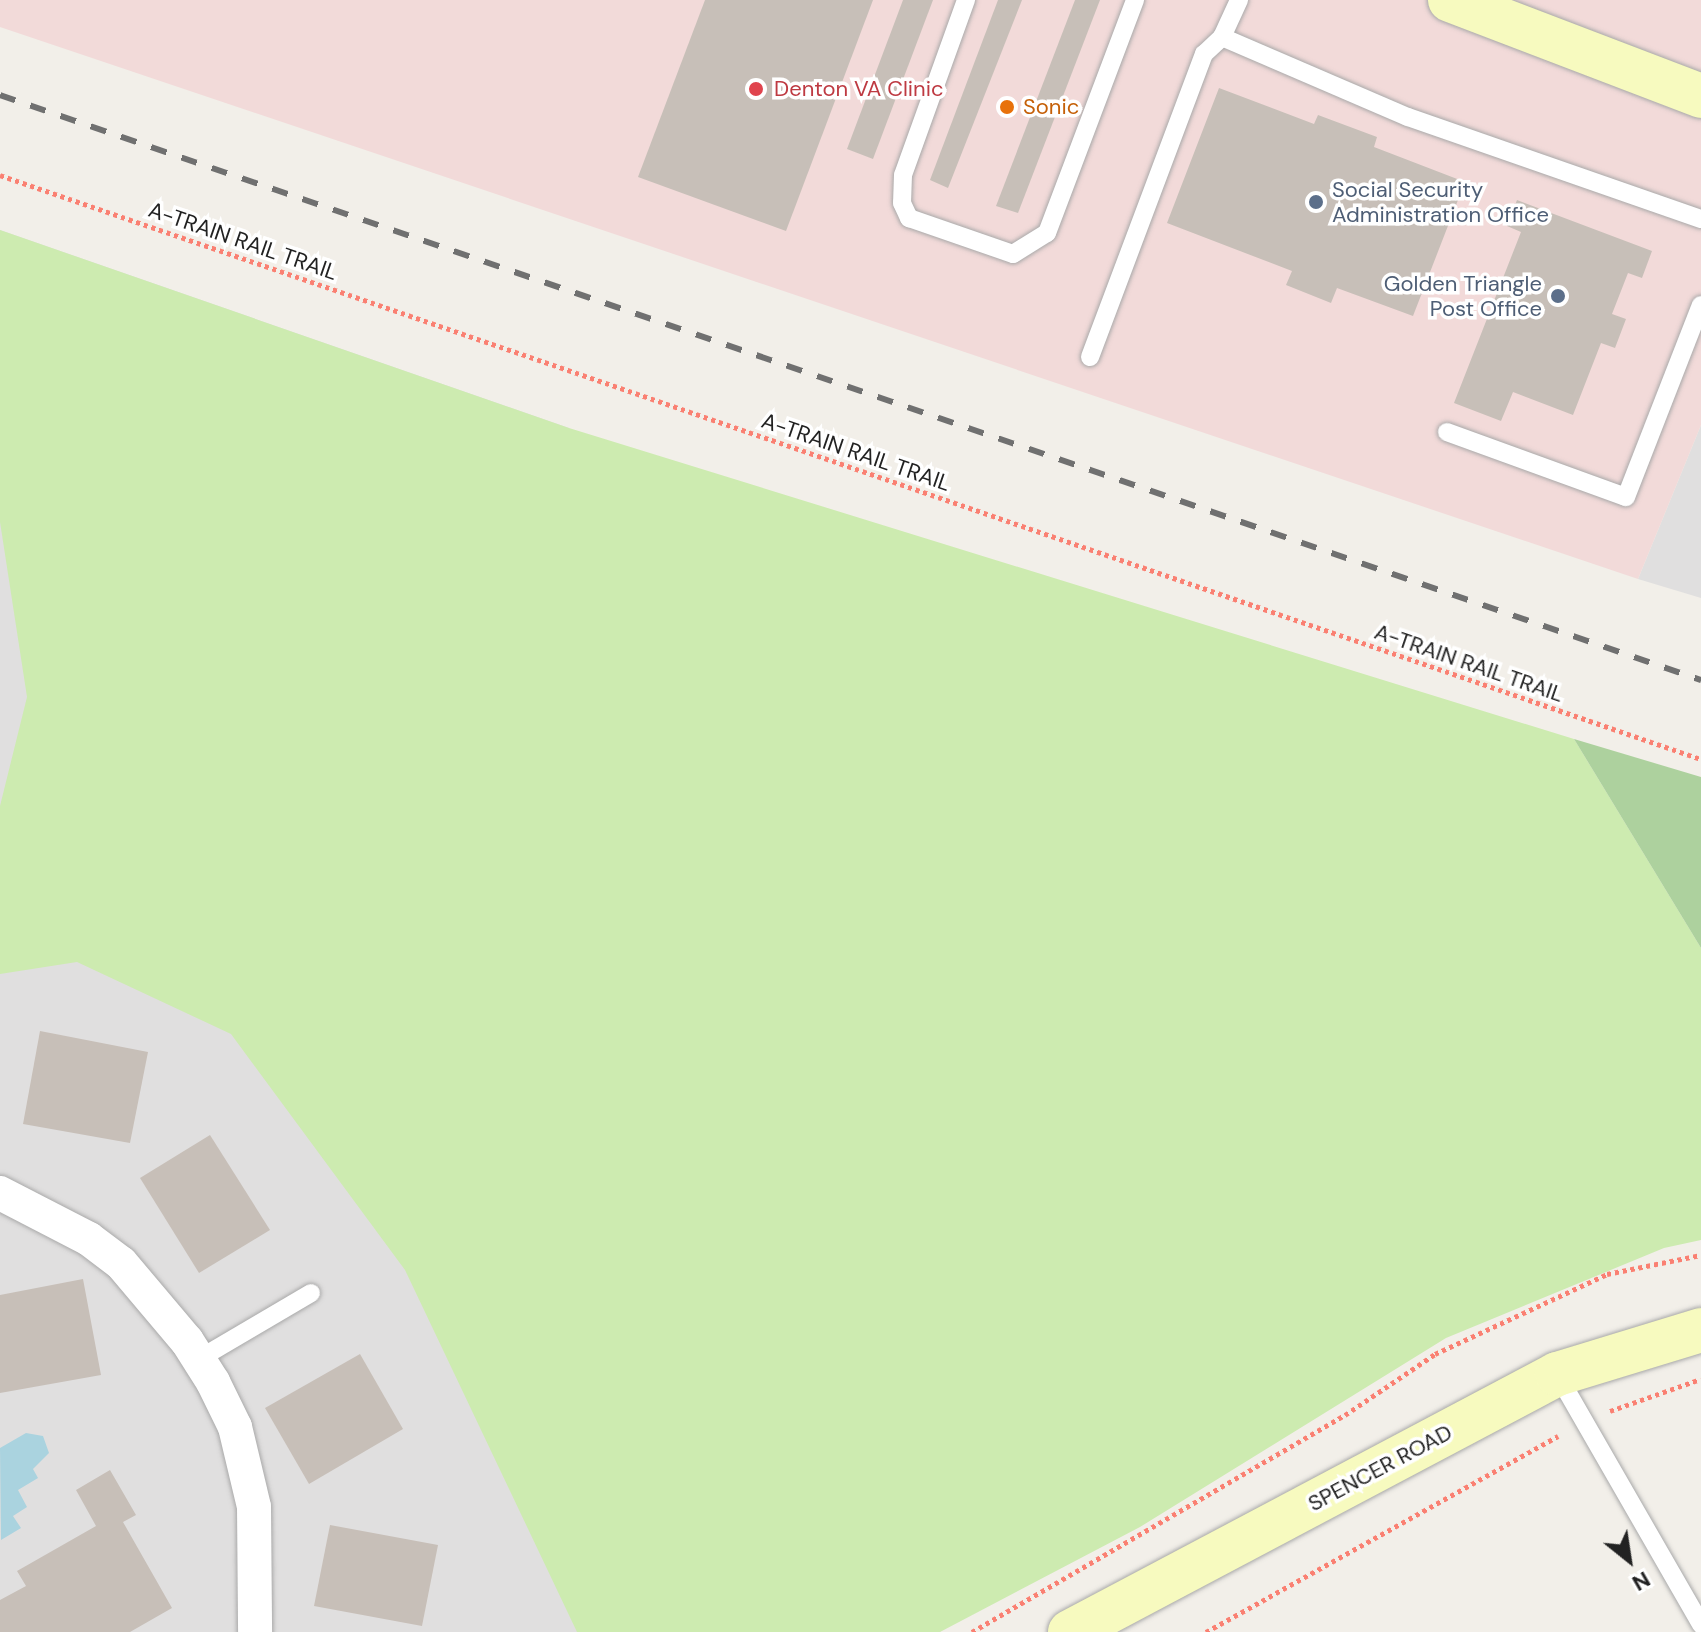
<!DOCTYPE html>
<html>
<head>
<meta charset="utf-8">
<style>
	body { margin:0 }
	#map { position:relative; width:1701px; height:1632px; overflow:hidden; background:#f2efe9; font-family:"DM Sans",sans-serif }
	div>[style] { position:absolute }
	.residential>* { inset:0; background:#e0dfdf }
	.commercial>* { inset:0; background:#f2dad9 }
	.grass>* { inset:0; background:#cdebb0 }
	.forest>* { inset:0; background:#add19e }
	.water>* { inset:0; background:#aad3df }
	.building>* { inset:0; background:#c7bfb8 }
	.path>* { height:5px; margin-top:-2.5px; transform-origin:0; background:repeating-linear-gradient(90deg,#fa8072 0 4px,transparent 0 8px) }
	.roads { filter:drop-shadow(0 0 2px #a9a9a9) drop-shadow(0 0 2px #a9a9a9) }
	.lane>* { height:18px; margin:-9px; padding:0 9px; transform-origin:9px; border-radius:9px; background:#fff }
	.street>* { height:34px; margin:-17px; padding:0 17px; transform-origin:17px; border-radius:17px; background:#fff }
	.secondary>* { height:44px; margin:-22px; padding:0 22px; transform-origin:22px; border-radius:22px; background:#f7fabf }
	.rail>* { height:6px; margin-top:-3px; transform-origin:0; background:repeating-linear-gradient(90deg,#707070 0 16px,transparent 0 32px) }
	.dots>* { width:22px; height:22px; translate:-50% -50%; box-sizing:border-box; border:4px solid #fff; border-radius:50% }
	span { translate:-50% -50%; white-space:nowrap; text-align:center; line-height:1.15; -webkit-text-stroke:7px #fff; paint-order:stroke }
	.health-label { font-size:22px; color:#be3a42 }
	.left { translate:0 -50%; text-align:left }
	.food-label { font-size:22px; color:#c56008 }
	.service-label { font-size:22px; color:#4e5e75 }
	.right { translate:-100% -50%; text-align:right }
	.street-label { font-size:22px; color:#222 }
	.north { position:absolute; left:1589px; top:1520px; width:80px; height:80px; -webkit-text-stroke:6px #fff; paint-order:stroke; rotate:150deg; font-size:22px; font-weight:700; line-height:32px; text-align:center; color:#222 }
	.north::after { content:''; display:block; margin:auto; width:28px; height:36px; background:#222; clip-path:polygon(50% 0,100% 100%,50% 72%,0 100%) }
</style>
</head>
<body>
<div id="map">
	<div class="residential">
		<i style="clip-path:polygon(0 230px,569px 428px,940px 1632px,0 1632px)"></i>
		<i style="clip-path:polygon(1701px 425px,1701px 598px,1638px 579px)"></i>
	</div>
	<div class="commercial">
		<i style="clip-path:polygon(0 0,1701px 0,1701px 425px,1638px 579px,0 27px)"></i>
	</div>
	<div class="grass">
		<i style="clip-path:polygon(0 230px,569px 428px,1574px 739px,1701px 948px,1701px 1240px,1664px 1248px,1446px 1338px,1140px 1527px,940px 1632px,577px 1632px,405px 1270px,231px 1034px,77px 962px,0 974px,0 806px,27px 697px,0 522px)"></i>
	</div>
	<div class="forest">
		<i style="clip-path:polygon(1574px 739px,1701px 777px,1701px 948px)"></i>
	</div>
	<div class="water">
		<i style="clip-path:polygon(26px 1433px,43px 1436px,49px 1453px,33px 1469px,38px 1478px,18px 1490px,27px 1507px,13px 1516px,21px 1528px,1px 1540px,0 1448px)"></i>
	</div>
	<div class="building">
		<i style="clip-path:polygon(705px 0,873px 0,786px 231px,638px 177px)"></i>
		<i style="clip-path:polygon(903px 0,933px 0,873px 159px,847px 149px)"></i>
		<i style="clip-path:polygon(998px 0,1022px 0,948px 188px,930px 180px)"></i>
		<i style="clip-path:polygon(1075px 0,1100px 0,1018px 213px,996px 206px)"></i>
		<i style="clip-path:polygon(1219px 88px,1314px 124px,1318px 115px,1377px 137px,1374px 147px,1465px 182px,1413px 316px,1337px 288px,1331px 303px,1286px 285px,1292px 271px,1167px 223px)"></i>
		<i style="clip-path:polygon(1517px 200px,1652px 251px,1642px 278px,1628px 273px,1612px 314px,1626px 319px,1615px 348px,1601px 343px,1573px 415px,1513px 392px,1501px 421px,1454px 403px,1521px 232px,1507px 226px)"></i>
		<i style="clip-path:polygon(40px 1031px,148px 1052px,130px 1143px,23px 1124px)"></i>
		<i style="clip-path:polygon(210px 1135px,270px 1230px,199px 1273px,140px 1178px)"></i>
		<i style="clip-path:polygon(83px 1279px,101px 1375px,0 1393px,0 1295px)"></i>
		<i style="clip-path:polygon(360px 1354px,403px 1429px,309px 1484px,265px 1408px)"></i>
		<i style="clip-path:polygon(110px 1470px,136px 1515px,123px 1522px,172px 1608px,130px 1632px,0 1632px,0 1600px,26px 1586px,17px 1571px,96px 1526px,76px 1490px)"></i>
		<i style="clip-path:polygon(330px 1525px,438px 1545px,422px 1626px,314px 1606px)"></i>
	</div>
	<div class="path">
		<i style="left:0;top:175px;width:1798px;rotate:18.95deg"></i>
		<i style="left:1610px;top:1411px;width:96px;rotate:-19.4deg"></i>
		<i style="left:972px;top:1632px;width:432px;rotate:-30.2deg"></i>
		<i style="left:1345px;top:1415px;width:109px;rotate:-34.1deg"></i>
		<i style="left:1435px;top:1354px;width:190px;rotate:-24.9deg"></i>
		<i style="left:1607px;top:1274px;width:96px;rotate:-11.4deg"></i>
		<i style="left:1206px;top:1632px;width:403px;rotate:-29.1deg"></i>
	</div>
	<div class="roads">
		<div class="lane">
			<i style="left:966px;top:0;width:186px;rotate:109.8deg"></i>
			<i style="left:903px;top:175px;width:28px;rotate:92deg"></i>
			<i style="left:902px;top:203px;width:17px;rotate:65deg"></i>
			<i style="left:909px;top:218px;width:110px;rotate:19.1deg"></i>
			<i style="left:1013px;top:254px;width:40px;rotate:-32deg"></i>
			<i style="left:1047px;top:233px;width:249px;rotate:-69.3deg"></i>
			<i style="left:1222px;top:37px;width:202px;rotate:23.3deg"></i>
			<i style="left:1408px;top:117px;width:310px;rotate:19.2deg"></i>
			<i style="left:1090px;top:357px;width:324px;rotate:-69.4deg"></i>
			<i style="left:1204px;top:54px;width:25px;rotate:-43deg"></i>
			<i style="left:1222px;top:37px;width:41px;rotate:-65.3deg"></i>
			<i style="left:1447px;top:432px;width:190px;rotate:20deg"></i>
			<i style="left:1626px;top:497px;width:206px;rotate:-68.7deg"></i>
			<i style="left:199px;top:1359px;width:130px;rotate:-30.5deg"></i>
			<i style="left:1557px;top:1374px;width:289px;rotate:60.1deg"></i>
		</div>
		<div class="street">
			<i style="left:0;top:1193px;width:100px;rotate:27.3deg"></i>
			<i style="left:89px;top:1239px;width:40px;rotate:37deg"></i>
			<i style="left:121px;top:1263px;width:102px;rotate:49.8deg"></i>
			<i style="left:187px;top:1341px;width:49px;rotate:57.6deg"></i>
			<i style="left:213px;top:1382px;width:50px;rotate:63.9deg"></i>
			<i style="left:235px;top:1427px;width:82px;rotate:76.6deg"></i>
			<i style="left:254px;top:1507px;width:125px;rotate:89.5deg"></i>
		</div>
		<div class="secondary">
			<i style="left:1450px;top:0;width:269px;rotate:20.9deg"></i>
			<i style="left:1070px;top:1632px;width:551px;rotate:-27.91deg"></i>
			<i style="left:1557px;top:1374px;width:151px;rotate:-17deg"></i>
		</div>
	</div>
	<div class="rail">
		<i style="left:0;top:95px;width:1799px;rotate:18.98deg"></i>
	</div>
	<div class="dots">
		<i style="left:756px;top:89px;background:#e0444e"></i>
		<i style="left:1007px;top:107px;background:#e8710a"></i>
		<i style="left:1316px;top:202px;background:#5c6f8a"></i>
		<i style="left:1558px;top:296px;background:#5c6f8a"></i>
	</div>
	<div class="health-label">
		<span class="left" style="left:774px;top:89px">Denton VA Clinic</span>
	</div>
	<div class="food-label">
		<span class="left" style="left:1023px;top:107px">Sonic</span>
	</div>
	<div class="service-label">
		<span class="left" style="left:1332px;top:202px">Social Security<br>Administration Office</span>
		<span class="right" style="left:1542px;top:296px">Golden Triangle<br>Post Office</span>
	</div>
	<div class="street-label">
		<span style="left:243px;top:241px;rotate:19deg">A-TRAIN RAIL TRAIL</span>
		<span style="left:856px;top:452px;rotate:19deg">A-TRAIN RAIL TRAIL</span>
		<span style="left:1469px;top:663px;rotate:19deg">A-TRAIN RAIL TRAIL</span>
		<span style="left:1380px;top:1468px;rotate:-28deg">SPENCER ROAD</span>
	</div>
	<div class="north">N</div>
</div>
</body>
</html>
